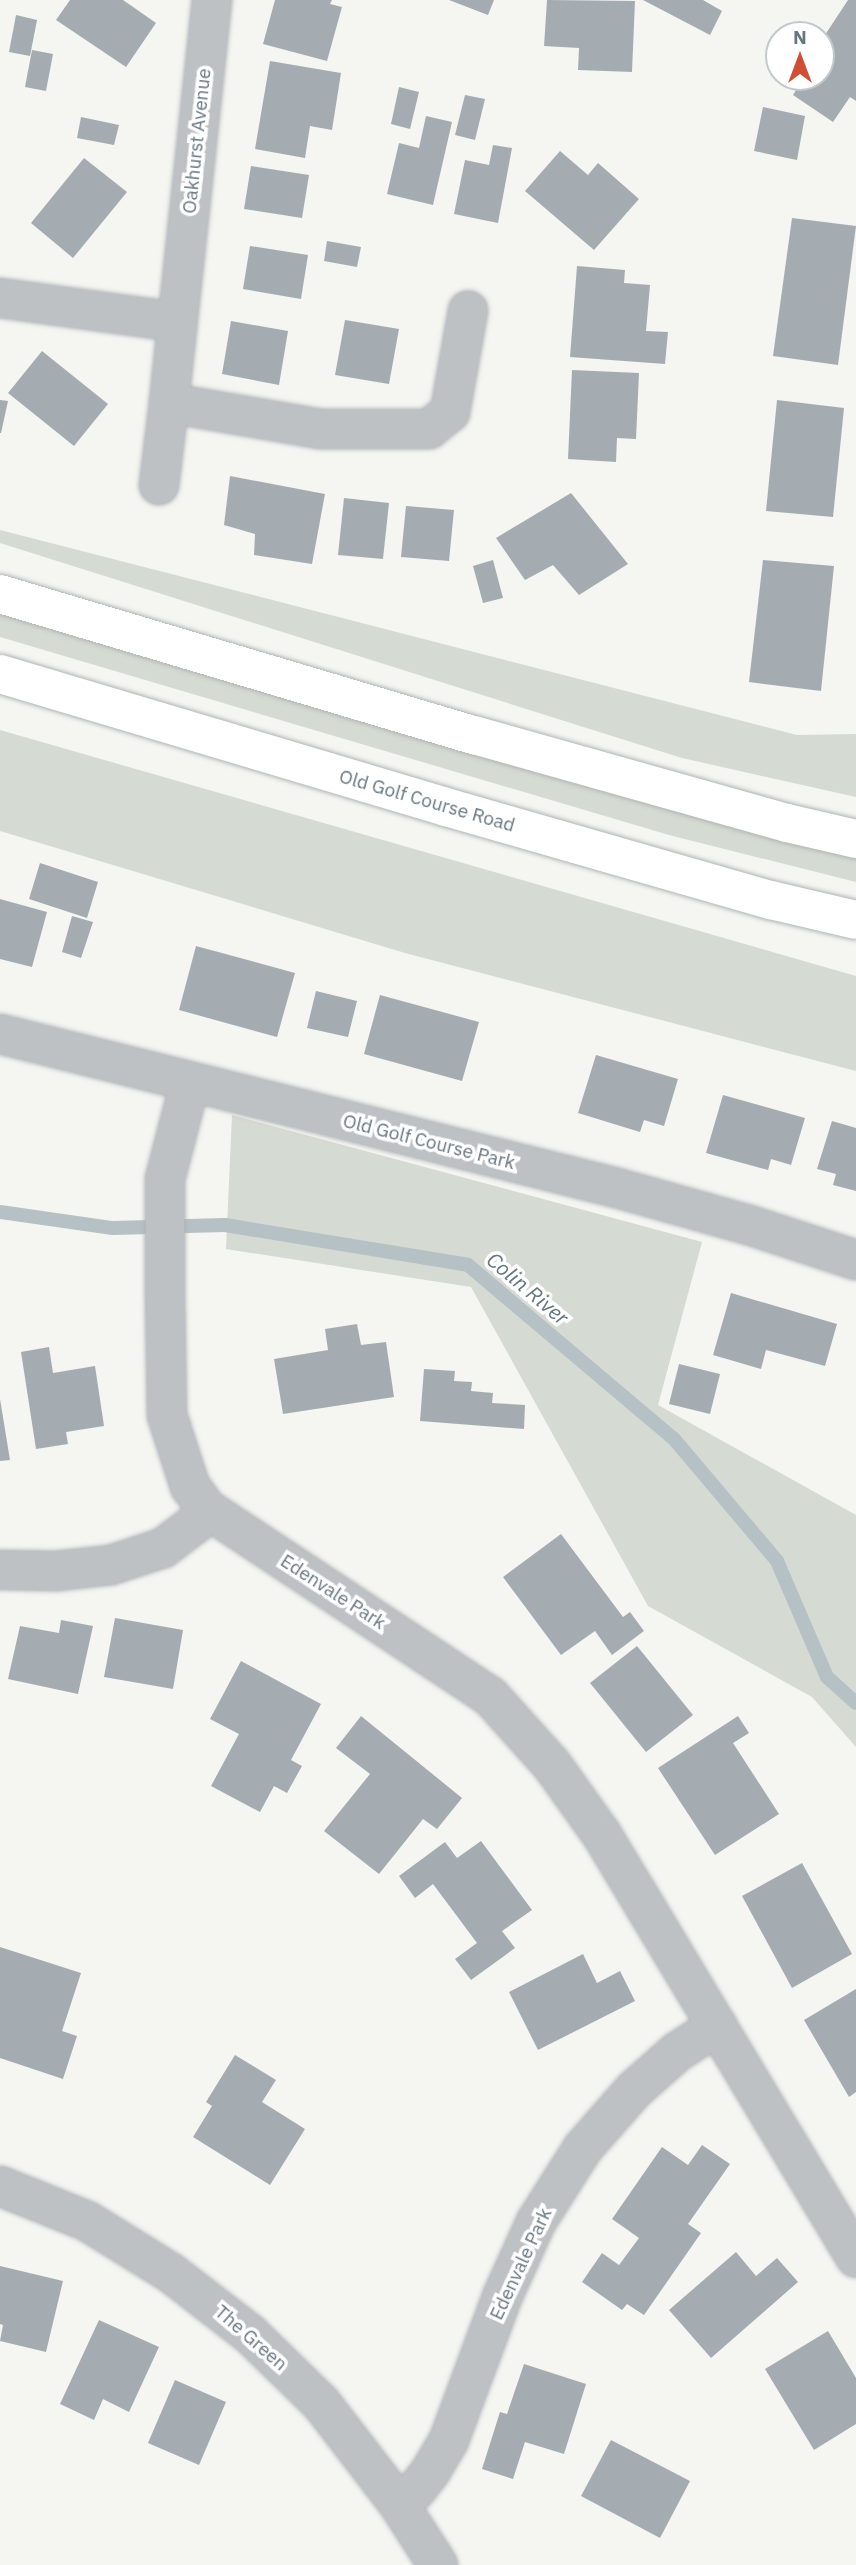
<!DOCTYPE html>
<html>
<head>
<meta charset="utf-8">
<style>
	body { margin:0 }
	#map { position:relative; width:856px; height:2565px; overflow:hidden; background:#f5f5f2; font-family:"IBM Plex Sans",sans-serif }
	div>[style] { position:absolute }
	.green>* { inset:0; background:#d5dad2 }
	.stream>* { height:14px; margin:-7px; padding:0 7px; transform-origin:7px; border-radius:7px; background:#b5c1c4 }
	.building>* { inset:0; background:#a5acb1 }
	.roads { filter:drop-shadow(0 0 2px #b0b4b7) drop-shadow(0 0 2px #b0b4b7) }
	.minor>* { height:38px; margin:-19px; padding:0 19px; transform-origin:19px; border-radius:19px; background:#bdc1c4 }
	.trunk>* { height:38px; margin:-19px; padding:0 19px; transform-origin:19px; border-radius:19px; background:#fff }
	span { translate:-50% -50%; white-space:nowrap; text-align:center; line-height:1.15; -webkit-text-stroke:7px #fff; paint-order:stroke }
	.street-label { font-size:19px; color:#677780 }
	.water-label { font-size:21px; color:#63787d; font-style:italic }
	.north { position:absolute; left:765px; top:21px; width:70px; height:70px; box-sizing:border-box; background:#fff; border:2px solid #c2c9cc; border-radius:50%; rotate:0deg; font-size:19px; font-weight:700; line-height:28px; text-align:center; color:#677780 }
	.north::after { content:''; display:block; margin:auto; width:24px; height:32px; background:#d14e36; clip-path:polygon(50% 0,100% 100%,50% 72%,0 100%) }
</style>
</head>
<body>
<div id="map">
	<div class="green">
		<i style="clip-path:polygon(0 530px,797px 735px,856px 734px,856px 797px,682px 758px,0 543px)"></i>
		<i style="clip-path:polygon(0 608px,856px 853px,856px 882px,669px 835px,0 637px)"></i>
		<i style="clip-path:polygon(0 730px,856px 976px,856px 1071px,405px 953px,0 831px)"></i>
		<i style="clip-path:polygon(232px 1115px,702px 1242px,658px 1405px,856px 1515px,856px 1747px,812px 1697px,648px 1606px,471px 1287px,226px 1249px)"></i>
	</div>
	<div class="stream">
		<i style="left:0;top:1212px;width:114px;rotate:8.1deg"></i>
		<i style="left:113px;top:1228px;width:112px;rotate:-1.5deg"></i>
		<i style="left:225px;top:1225px;width:246px;rotate:9.3deg"></i>
		<i style="left:468px;top:1265px;width:270px;rotate:40.2deg"></i>
		<i style="left:674px;top:1439px;width:160px;rotate:49.8deg"></i>
		<i style="left:777px;top:1561px;width:126px;rotate:66.7deg"></i>
		<i style="left:827px;top:1677px;width:39px;rotate:42deg"></i>
	</div>
	<div class="building">
		<i style="clip-path:polygon(70px 0,123px 0,156px 23px,126px 67px,56px 20px)"></i>
		<i style="clip-path:polygon(275px 0,332px 0,330px 4px,342px 7px,327px 61px,263px 44px)"></i>
		<i style="clip-path:polygon(449px 0,494px 0,488px 15px)"></i>
		<i style="clip-path:polygon(547px 0,635px 1px,632px 72px,578px 70px,579px 48px,544px 46px)"></i>
		<i style="clip-path:polygon(643px 0,703px 0,722px 11px,710px 35px)"></i>
		<i style="clip-path:polygon(848px 0,856px 0,856px 101px,850px 97px,833px 122px,793px 95px,804px 77px,821px 77px,821px 41px)"></i>
		<i style="clip-path:polygon(16px 15px,37px 20px,30px 56px,9px 52px)"></i>
		<i style="clip-path:polygon(32px 50px,53px 54px,46px 91px,25px 87px)"></i>
		<i style="clip-path:polygon(270px 61px,341px 73px,332px 130px,310px 126px,305px 158px,255px 149px)"></i>
		<i style="clip-path:polygon(399px 87px,419px 92px,410px 129px,391px 124px)"></i>
		<i style="clip-path:polygon(465px 95px,485px 99px,475px 140px,455px 135px)"></i>
		<i style="clip-path:polygon(763px 107px,805px 116px,797px 160px,754px 151px)"></i>
		<i style="clip-path:polygon(426px 116px,452px 122px,433px 205px,387px 194px,399px 143px,419px 148px)"></i>
		<i style="clip-path:polygon(81px 117px,119px 125px,114px 145px,77px 138px)"></i>
		<i style="clip-path:polygon(493px 145px,512px 148px,498px 223px,454px 214px,465px 160px,489px 165px)"></i>
		<i style="clip-path:polygon(560px 151px,588px 175px,598px 163px,639px 199px,594px 250px,525px 191px)"></i>
		<i style="clip-path:polygon(84px 158px,127px 192px,73px 258px,31px 223px)"></i>
		<i style="clip-path:polygon(251px 166px,309px 175px,302px 218px,244px 209px)"></i>
		<i style="clip-path:polygon(792px 218px,856px 226px,838px 365px,773px 356px)"></i>
		<i style="clip-path:polygon(327px 241px,361px 247px,357px 267px,324px 261px)"></i>
		<i style="clip-path:polygon(250px 246px,308px 255px,301px 299px,243px 289px)"></i>
		<i style="clip-path:polygon(577px 266px,625px 270px,624px 283px,650px 285px,646px 331px,668px 332px,665px 364px,570px 357px)"></i>
		<i style="clip-path:polygon(345px 320px,399px 329px,389px 384px,335px 375px)"></i>
		<i style="clip-path:polygon(231px 321px,288px 331px,279px 385px,222px 374px)"></i>
		<i style="clip-path:polygon(42px 351px,108px 404px,74px 446px,8px 393px)"></i>
		<i style="clip-path:polygon(572px 370px,639px 373px,636px 439px,617px 438px,616px 462px,568px 459px)"></i>
		<i style="clip-path:polygon(0 400px,8px 401px,1px 433px,0 433px)"></i>
		<i style="clip-path:polygon(777px 400px,844px 408px,833px 517px,766px 511px)"></i>
		<i style="clip-path:polygon(230px 476px,325px 494px,312px 564px,254px 555px,255px 534px,224px 525px)"></i>
		<i style="clip-path:polygon(571px 493px,628px 564px,579px 595px,553px 565px,525px 580px,496px 538px)"></i>
		<i style="clip-path:polygon(344px 498px,389px 503px,383px 559px,338px 555px)"></i>
		<i style="clip-path:polygon(406px 506px,454px 510px,449px 561px,401px 557px)"></i>
		<i style="clip-path:polygon(493px 560px,503px 598px,483px 603px,473px 566px)"></i>
		<i style="clip-path:polygon(763px 560px,834px 566px,821px 691px,749px 682px)"></i>
		<i style="clip-path:polygon(40px 863px,98px 882px,87px 918px,29px 899px)"></i>
		<i style="clip-path:polygon(0 899px,47px 912px,32px 967px,0 959px)"></i>
		<i style="clip-path:polygon(72px 916px,93px 922px,81px 958px,62px 952px)"></i>
		<i style="clip-path:polygon(196px 946px,295px 973px,277px 1037px,179px 1010px)"></i>
		<i style="clip-path:polygon(316px 991px,357px 1001px,348px 1037px,307px 1028px)"></i>
		<i style="clip-path:polygon(380px 995px,479px 1022px,462px 1081px,364px 1054px)"></i>
		<i style="clip-path:polygon(596px 1055px,678px 1079px,664px 1126px,644px 1120px,640px 1132px,578px 1113px)"></i>
		<i style="clip-path:polygon(723px 1095px,805px 1118px,791px 1165px,771px 1159px,768px 1170px,706px 1153px)"></i>
		<i style="clip-path:polygon(832px 1121px,856px 1128px,856px 1191px,833px 1185px,836px 1174px,817px 1169px)"></i>
		<i style="clip-path:polygon(731px 1293px,837px 1324px,825px 1366px,766px 1350px,761px 1369px,713px 1355px)"></i>
		<i style="clip-path:polygon(357px 1324px,361px 1345px,386px 1342px,394px 1397px,283px 1414px,274px 1359px,328px 1350px,325px 1329px)"></i>
		<i style="clip-path:polygon(49px 1347px,53px 1373px,95px 1366px,104px 1426px,66px 1432px,68px 1444px,36px 1449px,21px 1352px)"></i>
		<i style="clip-path:polygon(679px 1364px,720px 1374px,710px 1414px,669px 1404px)"></i>
		<i style="clip-path:polygon(424px 1369px,455px 1371px,454px 1381px,472px 1382px,471px 1391px,493px 1393px,492px 1403px,525px 1405px,524px 1429px,420px 1421px)"></i>
		<i style="clip-path:polygon(0 1399px,10px 1460px,0 1461px)"></i>
		<i style="clip-path:polygon(561px 1534px,623px 1617px,630px 1612px,644px 1631px,612px 1655px,595px 1631px,561px 1655px,503px 1577px)"></i>
		<i style="clip-path:polygon(115px 1618px,183px 1630px,173px 1689px,104px 1677px)"></i>
		<i style="clip-path:polygon(61px 1620px,93px 1626px,78px 1694px,8px 1679px,20px 1626px,59px 1633px)"></i>
		<i style="clip-path:polygon(637px 1646px,693px 1715px,646px 1752px,590px 1683px)"></i>
		<i style="clip-path:polygon(241px 1661px,321px 1704px,291px 1760px,302px 1766px,287px 1793px,274px 1786px,260px 1812px,211px 1786px,239px 1734px,210px 1719px)"></i>
		<i style="clip-path:polygon(361px 1716px,462px 1798px,437px 1829px,423px 1819px,379px 1874px,324px 1831px,370px 1774px,336px 1748px)"></i>
		<i style="clip-path:polygon(738px 1716px,749px 1733px,733px 1743px,779px 1814px,715px 1855px,658px 1768px)"></i>
		<i style="clip-path:polygon(481px 1841px,532px 1910px,502px 1931px,515px 1948px,471px 1980px,455px 1959px,477px 1943px,433px 1884px,415px 1898px,399px 1876px,445px 1842px,457px 1858px)"></i>
		<i style="clip-path:polygon(802px 1863px,852px 1954px,792px 1988px,742px 1896px)"></i>
		<i style="clip-path:polygon(0 1947px,81px 1973px,62px 2031px,77px 2036px,63px 2079px,0 2058px)"></i>
		<i style="clip-path:polygon(583px 1954px,597px 1983px,620px 1971px,635px 2001px,538px 2050px,509px 1992px)"></i>
		<i style="clip-path:polygon(856px 1989px,856px 2092px,849px 2097px,804px 2020px)"></i>
		<i style="clip-path:polygon(235px 2055px,276px 2080px,262px 2102px,305px 2129px,270px 2185px,193px 2137px,212px 2106px,206px 2102px)"></i>
		<i style="clip-path:polygon(702px 2145px,730px 2164px,688px 2224px,701px 2233px,644px 2315px,627px 2304px,622px 2310px,582px 2282px,602px 2253px,619px 2265px,639px 2238px,612px 2219px,662px 2147px,688px 2165px)"></i>
		<i style="clip-path:polygon(736px 2252px,756px 2276px,777px 2258px,798px 2282px,711px 2358px,669px 2310px)"></i>
		<i style="clip-path:polygon(0 2266px,63px 2281px,46px 2352px,0 2341px,3px 2325px,0 2324px)"></i>
		<i style="clip-path:polygon(99px 2320px,159px 2347px,129px 2412px,103px 2399px,94px 2420px,60px 2404px)"></i>
		<i style="clip-path:polygon(828px 2331px,856px 2378px,856px 2424px,814px 2450px,765px 2369px)"></i>
		<i style="clip-path:polygon(524px 2364px,586px 2384px,564px 2454px,525px 2442px,513px 2479px,482px 2469px,500px 2412px,507px 2414px)"></i>
		<i style="clip-path:polygon(175px 2380px,226px 2402px,199px 2465px,148px 2443px)"></i>
		<i style="clip-path:polygon(611px 2440px,690px 2481px,660px 2538px,581px 2496px)"></i>
	</div>
	<div class="roads">
		<div class="minor">
			<i style="left:212px;top:0;width:405px;rotate:96.1deg"></i>
			<i style="left:169px;top:403px;width:154px;rotate:9.7deg"></i>
			<i style="left:321px;top:429px;width:108px"></i>
			<i style="left:429px;top:429px;width:27px;rotate:-39deg"></i>
			<i style="left:450px;top:412px;width:103px;rotate:-79.9deg"></i>
			<i style="left:0;top:298px;width:179px;rotate:7.7deg"></i>
			<i style="left:159px;top:485px;width:83px;rotate:-83deg"></i>
			<i style="left:0;top:1034px;width:636px;rotate:14.01deg"></i>
			<i style="left:617px;top:1188px;width:137px;rotate:15.7deg"></i>
			<i style="left:749px;top:1225px;width:113px;rotate:18.1deg"></i>
			<i style="left:190px;top:1083px;width:99px;rotate:104.6deg"></i>
			<i style="left:165px;top:1179px;width:113px;rotate:90deg"></i>
			<i style="left:165px;top:1292px;width:123px;rotate:89.1deg"></i>
			<i style="left:167px;top:1415px;width:75px;rotate:72.1deg"></i>
			<i style="left:190px;top:1486px;width:29px;rotate:54deg"></i>
			<i style="left:207px;top:1509px;width:339px;rotate:33.5deg"></i>
			<i style="left:490px;top:1696px;width:93px;rotate:48.1deg"></i>
			<i style="left:552px;top:1765px;width:86px;rotate:54.5deg"></i>
			<i style="left:602px;top:1835px;width:493px;rotate:59deg"></i>
			<i style="left:0;top:1570px;width:56px;rotate:1deg"></i>
			<i style="left:56px;top:1571px;width:55px;rotate:-6.2deg"></i>
			<i style="left:111px;top:1565px;width:55px;rotate:-18.1deg"></i>
			<i style="left:163px;top:1548px;width:40px;rotate:-37deg"></i>
			<i style="left:195px;top:1524px;width:19px;rotate:-51deg"></i>
			<i style="left:0;top:2186px;width:94px;rotate:21.9deg"></i>
			<i style="left:87px;top:2221px;width:99px;rotate:31.8deg"></i>
			<i style="left:171px;top:2273px;width:100px;rotate:37.7deg"></i>
			<i style="left:250px;top:2334px;width:99px;rotate:44.2deg"></i>
			<i style="left:321px;top:2403px;width:126px;rotate:52.4deg"></i>
			<i style="left:398px;top:2503px;width:74px;rotate:57.2deg"></i>
			<i style="left:398px;top:2503px;width:22px;rotate:-36deg"></i>
			<i style="left:416px;top:2490px;width:23px;rotate:-52deg"></i>
			<i style="left:430px;top:2472px;width:37px;rotate:-59deg"></i>
			<i style="left:449px;top:2440px;width:155px;rotate:-69.6deg"></i>
			<i style="left:503px;top:2295px;width:80px;rotate:-65.7deg"></i>
			<i style="left:536px;top:2222px;width:88px;rotate:-57.6deg"></i>
			<i style="left:583px;top:2148px;width:77px;rotate:-48.7deg"></i>
			<i style="left:634px;top:2090px;width:57px;rotate:-41.5deg"></i>
			<i style="left:677px;top:2052px;width:48px;rotate:-33deg"></i>
		</div>
		<div class="trunk">
			<i style="left:0;top:594px;width:495px;rotate:16.6deg"></i>
			<i style="left:474px;top:735px;width:325px;rotate:15.7deg"></i>
			<i style="left:787px;top:823px;width:71px;rotate:13.1deg"></i>
			<i style="left:0;top:674px;width:465px;rotate:16.6deg"></i>
			<i style="left:446px;top:807px;width:338px;rotate:16deg"></i>
			<i style="left:771px;top:900px;width:87px;rotate:13.2deg"></i>
		</div>
	</div>
	<div class="street-label">
		<span style="left:197px;top:141px;rotate:-84deg">Oakhurst Avenue</span>
		<span style="left:427px;top:801px;rotate:16deg">Old Golf Course Road</span>
		<span style="left:429px;top:1142px;rotate:14deg">Old Golf Course Park</span>
		<span style="left:333px;top:1592px;rotate:33deg">Edenvale Park</span>
		<span style="left:521px;top:2264px;rotate:-65deg">Edenvale Park</span>
		<span style="left:251px;top:2338px;rotate:41deg">The Green</span>
	</div>
	<div class="water-label">
		<span style="left:528px;top:1288px;rotate:40deg">Colin River</span>
	</div>
	<div class="north">N</div>
</div>
</body>
</html>
